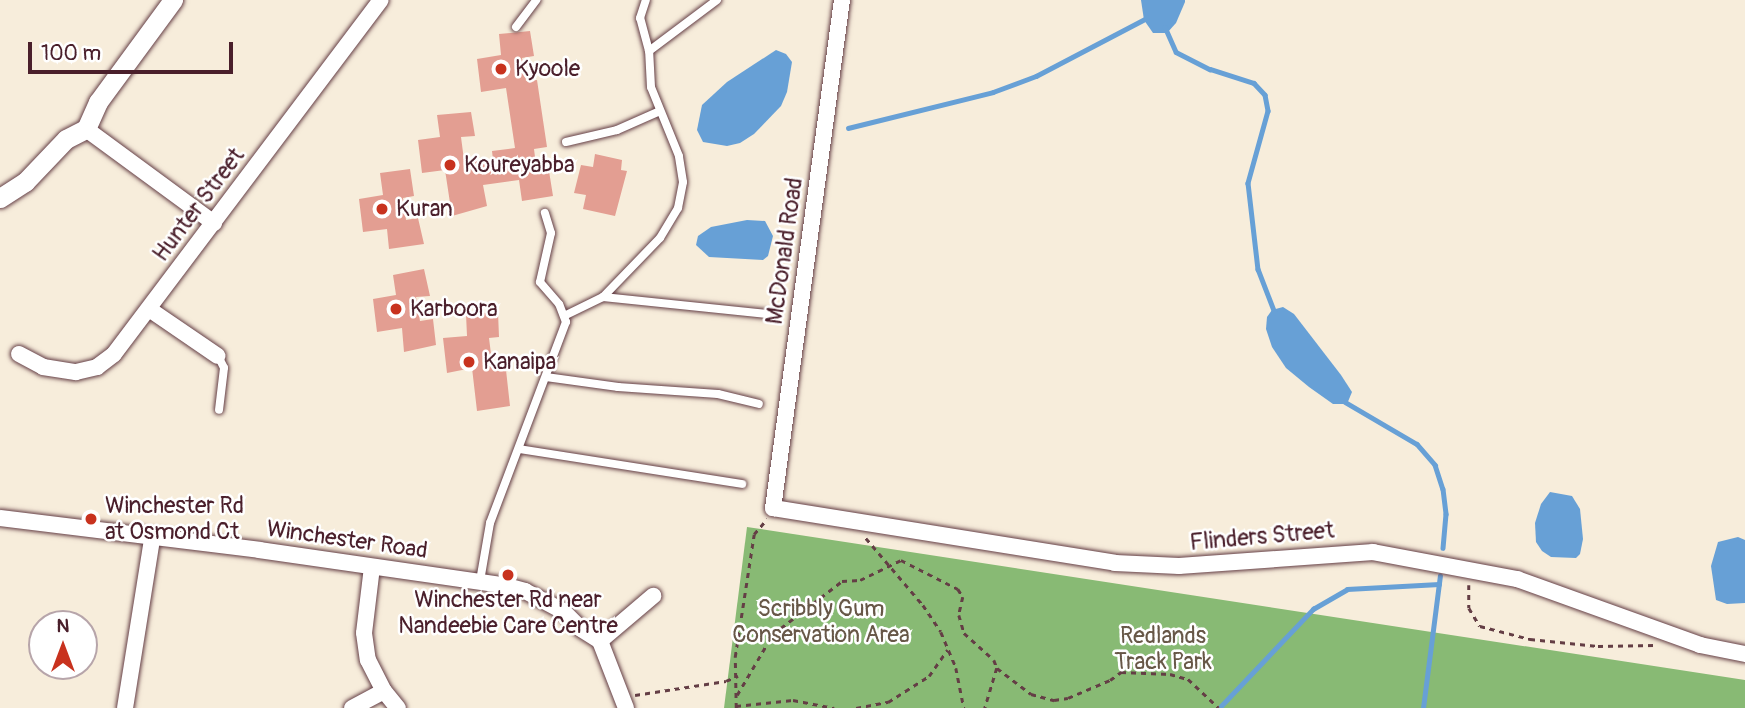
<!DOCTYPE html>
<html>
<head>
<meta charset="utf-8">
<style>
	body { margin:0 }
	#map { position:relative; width:1745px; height:708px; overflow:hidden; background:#f7eddb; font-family:Pangolin,sans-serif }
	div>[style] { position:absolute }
	.forest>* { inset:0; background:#88ba74 }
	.water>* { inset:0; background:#67a0d6 }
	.stream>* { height:4.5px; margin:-2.25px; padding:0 2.25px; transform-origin:2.25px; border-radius:2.25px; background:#67a0d6 }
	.building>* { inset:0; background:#e39e92 }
	.path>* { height:2.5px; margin-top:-1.25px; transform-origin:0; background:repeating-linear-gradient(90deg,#643e45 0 5px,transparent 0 10px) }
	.roads { filter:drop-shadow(0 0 2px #643e45) drop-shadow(0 0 2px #643e45) }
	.service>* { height:8px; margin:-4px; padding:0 4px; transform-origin:4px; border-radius:4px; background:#fff }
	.minor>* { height:16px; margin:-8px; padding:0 8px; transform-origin:8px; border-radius:8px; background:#fff }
	.tertiary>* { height:19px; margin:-9.5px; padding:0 9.5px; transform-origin:9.5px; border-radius:9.5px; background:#fff }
	.dots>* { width:19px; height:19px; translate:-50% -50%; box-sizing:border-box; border:4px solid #fff; border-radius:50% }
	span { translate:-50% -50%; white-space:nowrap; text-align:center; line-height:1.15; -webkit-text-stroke:5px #fff; paint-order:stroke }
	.poi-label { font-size:23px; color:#4a1f2b }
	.left { translate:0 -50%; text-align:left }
	.street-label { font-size:23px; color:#4a1f2b }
	.park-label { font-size:23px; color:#675747 }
	.north { position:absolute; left:28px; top:610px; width:70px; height:70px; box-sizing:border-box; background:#fff; border:2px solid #b7a5aa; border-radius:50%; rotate:0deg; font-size:19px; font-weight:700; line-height:28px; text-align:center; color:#4a1f2b }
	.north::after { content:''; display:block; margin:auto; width:24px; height:32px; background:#c8321e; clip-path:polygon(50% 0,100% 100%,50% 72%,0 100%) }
	.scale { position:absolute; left:28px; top:42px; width:205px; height:32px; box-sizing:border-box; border:4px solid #4a1f2b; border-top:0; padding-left:9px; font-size:21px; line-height:24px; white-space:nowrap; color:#4a1f2b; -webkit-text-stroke:5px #fff; paint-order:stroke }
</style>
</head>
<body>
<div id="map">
	<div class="forest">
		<i style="clip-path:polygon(747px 527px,1745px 680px,1745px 708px,724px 708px)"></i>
	</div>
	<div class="water">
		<i style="clip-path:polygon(1141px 0,1185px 0,1185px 2px,1176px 23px,1167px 33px,1153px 33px,1144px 20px)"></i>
		<i style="clip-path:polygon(776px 50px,786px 54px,792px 62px,787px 92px,781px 106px,754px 134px,740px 143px,727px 146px,703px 142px,697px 130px,702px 105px,727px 82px)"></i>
		<i style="clip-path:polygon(747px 220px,765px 221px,773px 236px,768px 256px,763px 260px,709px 257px,696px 245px,698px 236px,711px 227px)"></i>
		<i style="clip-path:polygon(1283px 307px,1294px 314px,1341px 375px,1352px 392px,1347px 404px,1333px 404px,1309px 387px,1286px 368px,1272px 347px,1266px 329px,1267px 317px,1272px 310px)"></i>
		<i style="clip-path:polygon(1550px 492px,1572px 496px,1580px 509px,1583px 539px,1580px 554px,1576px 558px,1551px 557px,1542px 551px,1536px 542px,1535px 523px,1541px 504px)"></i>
		<i style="clip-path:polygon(1738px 537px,1745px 540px,1745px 603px,1727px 604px,1716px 600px,1711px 566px,1718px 542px)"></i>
	</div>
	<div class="stream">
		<i style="left:1165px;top:27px;width:27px;rotate:66deg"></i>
		<i style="left:1176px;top:52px;width:38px;rotate:27deg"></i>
		<i style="left:1210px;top:69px;width:46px;rotate:17.7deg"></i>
		<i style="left:1254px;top:83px;width:16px;rotate:47deg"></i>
		<i style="left:1265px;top:95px;width:16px;rotate:79deg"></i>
		<i style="left:1268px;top:111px;width:75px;rotate:105.5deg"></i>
		<i style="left:1248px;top:183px;width:87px;rotate:83.4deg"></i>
		<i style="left:1258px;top:269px;width:47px;rotate:68.9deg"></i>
		<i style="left:848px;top:128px;width:149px;rotate:-13.9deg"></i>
		<i style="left:993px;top:92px;width:46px;rotate:-20.4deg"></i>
		<i style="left:1036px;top:76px;width:125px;rotate:-27.6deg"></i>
		<i style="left:1345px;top:402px;width:83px;rotate:30.3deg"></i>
		<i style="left:1417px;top:444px;width:28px;rotate:49deg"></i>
		<i style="left:1435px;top:465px;width:25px;rotate:72deg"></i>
		<i style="left:1443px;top:489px;width:25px;rotate:83deg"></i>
		<i style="left:1446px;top:514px;width:34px;rotate:95deg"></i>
		<i style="left:1221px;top:706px;width:134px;rotate:-46.5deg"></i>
		<i style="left:1313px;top:609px;width:39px;rotate:-30deg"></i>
		<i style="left:1347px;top:589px;width:92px;rotate:-3.1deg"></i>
		<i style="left:1423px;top:708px;width:133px;rotate:-82.7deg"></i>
	</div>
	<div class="building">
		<i style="clip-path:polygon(530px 31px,534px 56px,522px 58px,526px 81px,537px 80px,547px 147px,534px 149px,537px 173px,549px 171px,553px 196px,522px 201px,519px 180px,483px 185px,487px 206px,452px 216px,445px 170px,422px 173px,418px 140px,440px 137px,437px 115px,471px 112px,475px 136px,461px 137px,464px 160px,493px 160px,492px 151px,515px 148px,506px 88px,481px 92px,477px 59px,501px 55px,499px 34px)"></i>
		<i style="clip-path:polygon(595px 154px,622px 160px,621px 170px,627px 171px,615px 216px,583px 209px,586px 195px,574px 193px,581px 165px,593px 167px)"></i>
		<i style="clip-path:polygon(410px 169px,414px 196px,403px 198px,406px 220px,418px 218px,424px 244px,389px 249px,387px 229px,363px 232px,359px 199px,383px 195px,380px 173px)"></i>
		<i style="clip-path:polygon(424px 269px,430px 296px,416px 297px,420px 321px,433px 319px,436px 345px,404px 352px,402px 328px,377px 332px,373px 299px,396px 295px,393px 275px)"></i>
		<i style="clip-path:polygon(498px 312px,499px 337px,489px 338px,492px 362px,505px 361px,510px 406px,477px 411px,472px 368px,447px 373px,443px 338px,467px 336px,466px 314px)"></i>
	</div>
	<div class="path">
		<i style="left:866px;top:538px;width:88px;rotate:49.6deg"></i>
		<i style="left:923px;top:605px;width:32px;rotate:56deg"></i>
		<i style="left:941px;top:632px;width:39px;rotate:67deg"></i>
		<i style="left:956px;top:668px;width:41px;rotate:78.7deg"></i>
		<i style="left:1469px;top:585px;width:23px;rotate:90deg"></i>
		<i style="left:1469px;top:608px;width:21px;rotate:59deg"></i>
		<i style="left:1480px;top:626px;width:52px;rotate:14.6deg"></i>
		<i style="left:1530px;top:639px;width:68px;rotate:5.9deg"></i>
		<i style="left:1598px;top:646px;width:57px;rotate:-1deg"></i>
		<i style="left:997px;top:668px;width:43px;rotate:37.4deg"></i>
		<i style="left:1031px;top:694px;width:24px;rotate:15deg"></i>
		<i style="left:1054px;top:700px;width:14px;rotate:-8deg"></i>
		<i style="left:1068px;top:698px;width:46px;rotate:-23.2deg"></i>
		<i style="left:1110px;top:680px;width:14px;rotate:-36deg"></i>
		<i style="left:1121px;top:672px;width:49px;rotate:2.3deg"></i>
		<i style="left:1170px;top:674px;width:19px;rotate:16deg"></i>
		<i style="left:1188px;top:679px;width:42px;rotate:43.1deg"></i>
		<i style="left:635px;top:695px;width:92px;rotate:-8.7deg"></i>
		<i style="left:726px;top:681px;width:13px;rotate:-23deg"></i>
		<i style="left:737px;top:695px;width:71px;rotate:-59.5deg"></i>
		<i style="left:773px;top:634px;width:87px;rotate:-37.5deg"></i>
		<i style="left:842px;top:581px;width:18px;rotate:-3deg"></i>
		<i style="left:860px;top:580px;width:46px;rotate:-26deg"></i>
		<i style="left:901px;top:560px;width:64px;rotate:27deg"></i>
		<i style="left:958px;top:589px;width:9px;rotate:58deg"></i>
		<i style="left:963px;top:597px;width:18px;rotate:103deg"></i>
		<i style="left:959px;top:615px;width:19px;rotate:74deg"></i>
		<i style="left:964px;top:633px;width:40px;rotate:42deg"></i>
		<i style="left:994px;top:660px;width:9px;rotate:69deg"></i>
		<i style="left:997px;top:668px;width:42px;rotate:106.7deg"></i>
		<i style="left:736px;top:706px;width:57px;rotate:-6deg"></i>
		<i style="left:793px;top:700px;width:42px;rotate:11deg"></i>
		<i style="left:736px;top:708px;width:51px;rotate:-91.1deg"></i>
		<i style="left:735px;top:657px;width:124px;rotate:-81.2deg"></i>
		<i style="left:754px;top:534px;width:20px;rotate:-49deg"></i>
		<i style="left:856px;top:708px;width:33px;rotate:-11deg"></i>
		<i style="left:888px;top:702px;width:49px;rotate:-32.4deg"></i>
		<i style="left:929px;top:676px;width:32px;rotate:-55deg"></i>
	</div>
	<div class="roads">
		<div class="service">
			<i style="left:516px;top:27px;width:34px;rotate:-53deg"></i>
			<i style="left:649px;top:51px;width:85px;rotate:-36.9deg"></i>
			<i style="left:566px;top:142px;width:52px;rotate:-13.2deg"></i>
			<i style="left:617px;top:130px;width:47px;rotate:-23.8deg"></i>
			<i style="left:603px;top:297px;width:82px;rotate:-46deg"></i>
			<i style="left:660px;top:238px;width:35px;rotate:-59deg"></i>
			<i style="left:678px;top:208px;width:26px;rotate:-79deg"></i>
			<i style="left:683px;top:182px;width:26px;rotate:-99deg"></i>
			<i style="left:679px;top:156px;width:74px;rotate:-112.1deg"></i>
			<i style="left:651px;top:87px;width:36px;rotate:-93deg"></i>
			<i style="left:649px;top:51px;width:34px;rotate:-105deg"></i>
			<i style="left:640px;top:18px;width:19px;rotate:-72deg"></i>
			<i style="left:564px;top:316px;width:43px;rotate:-26deg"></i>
			<i style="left:603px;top:297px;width:165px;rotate:5.9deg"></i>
			<i style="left:218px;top:356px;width:13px;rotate:63deg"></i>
			<i style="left:224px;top:368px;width:42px;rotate:96.8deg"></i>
			<i style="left:546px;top:377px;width:73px;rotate:7.9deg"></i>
			<i style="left:618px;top:387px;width:100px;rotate:4deg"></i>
			<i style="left:718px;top:394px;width:42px;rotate:13.7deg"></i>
			<i style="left:519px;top:449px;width:226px;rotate:8.9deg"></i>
			<i style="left:480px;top:581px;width:59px;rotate:-80.2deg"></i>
			<i style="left:490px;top:523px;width:215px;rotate:-69.3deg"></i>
			<i style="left:566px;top:322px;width:19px;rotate:-111deg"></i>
			<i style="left:559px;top:304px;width:29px;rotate:-131deg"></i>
			<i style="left:540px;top:282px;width:50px;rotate:-77.3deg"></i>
			<i style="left:551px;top:233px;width:21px;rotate:-107deg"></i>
		</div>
		<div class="minor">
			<i style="left:842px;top:0;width:513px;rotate:97.73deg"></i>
			<i style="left:773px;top:508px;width:346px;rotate:9.1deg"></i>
			<i style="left:1115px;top:563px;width:64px;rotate:2.7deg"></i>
			<i style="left:1179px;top:566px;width:195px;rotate:-4.1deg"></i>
			<i style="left:1373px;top:552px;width:147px;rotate:10.6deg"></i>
			<i style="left:1517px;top:579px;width:195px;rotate:19.8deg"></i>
			<i style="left:1700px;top:645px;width:46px;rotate:11.3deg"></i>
			<i style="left:86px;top:129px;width:159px;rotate:36.3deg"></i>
			<i style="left:149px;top:309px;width:83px;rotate:34.3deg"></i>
			<i style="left:19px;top:354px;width:27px;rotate:28deg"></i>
			<i style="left:43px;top:367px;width:33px;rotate:9deg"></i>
			<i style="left:76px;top:372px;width:22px;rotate:-13deg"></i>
			<i style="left:97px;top:367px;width:21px;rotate:-37deg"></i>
			<i style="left:114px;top:354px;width:443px;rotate:-53deg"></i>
			<i style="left:0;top:518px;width:261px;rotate:7deg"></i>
			<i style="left:259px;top:550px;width:246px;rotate:8.2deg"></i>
			<i style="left:503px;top:585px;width:23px;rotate:15deg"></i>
			<i style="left:525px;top:591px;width:43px;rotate:27.8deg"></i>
			<i style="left:563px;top:611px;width:25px;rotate:45deg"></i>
			<i style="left:581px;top:629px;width:22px;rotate:32deg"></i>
			<i style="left:600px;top:641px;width:72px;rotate:68.8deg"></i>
			<i style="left:372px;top:567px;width:66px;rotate:96.9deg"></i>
			<i style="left:364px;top:633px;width:27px;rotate:82deg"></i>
			<i style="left:368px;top:660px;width:35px;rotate:63deg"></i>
			<i style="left:384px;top:691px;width:22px;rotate:51deg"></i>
			<i style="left:600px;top:641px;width:70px;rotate:-40.3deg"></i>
			<i style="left:125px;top:708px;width:171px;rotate:-80.9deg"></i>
			<i style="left:352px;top:708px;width:36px;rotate:-28deg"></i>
		</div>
		<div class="tertiary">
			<i style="left:0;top:198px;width:30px;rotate:-33deg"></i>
			<i style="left:25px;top:182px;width:59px;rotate:-46.4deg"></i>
			<i style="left:66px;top:139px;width:22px;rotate:-27deg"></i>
			<i style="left:86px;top:129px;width:30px;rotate:-66deg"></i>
			<i style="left:98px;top:102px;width:127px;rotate:-53.7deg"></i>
		</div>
	</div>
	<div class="dots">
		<i style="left:501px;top:69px;background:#c8321e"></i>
		<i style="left:450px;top:165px;background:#c8321e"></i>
		<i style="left:382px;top:209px;background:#c8321e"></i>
		<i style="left:396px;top:309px;background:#c8321e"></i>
		<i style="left:469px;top:362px;background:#c8321e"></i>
		<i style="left:91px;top:519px;background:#c8321e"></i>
		<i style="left:508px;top:575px;background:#c8321e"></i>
	</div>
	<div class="poi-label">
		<span class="left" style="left:515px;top:69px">Kyoole</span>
		<span class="left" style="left:464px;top:165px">Koureyabba</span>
		<span class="left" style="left:396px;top:209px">Kuran</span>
		<span class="left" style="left:410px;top:309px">Karboora</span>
		<span class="left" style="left:483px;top:362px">Kanaipa</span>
		<span class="left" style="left:105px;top:519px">Winchester Rd<br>at Osmond Ct</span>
		<span style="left:508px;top:613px">Winchester Rd near<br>Nandeebie Care Centre</span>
	</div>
	<div class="street-label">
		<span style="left:199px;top:205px;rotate:-53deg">Hunter Street</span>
		<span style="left:785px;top:251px;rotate:-82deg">McDonald Road</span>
		<span style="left:1262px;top:537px;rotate:-5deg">Flinders Street</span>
		<span style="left:347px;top:540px;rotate:8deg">Winchester Road</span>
	</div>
	<div class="park-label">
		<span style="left:821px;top:622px">Scribbly Gum<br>Conservation Area</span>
		<span style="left:1163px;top:649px">Redlands<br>Track Park</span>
	</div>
	<div class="north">N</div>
	<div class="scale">100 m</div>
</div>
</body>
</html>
